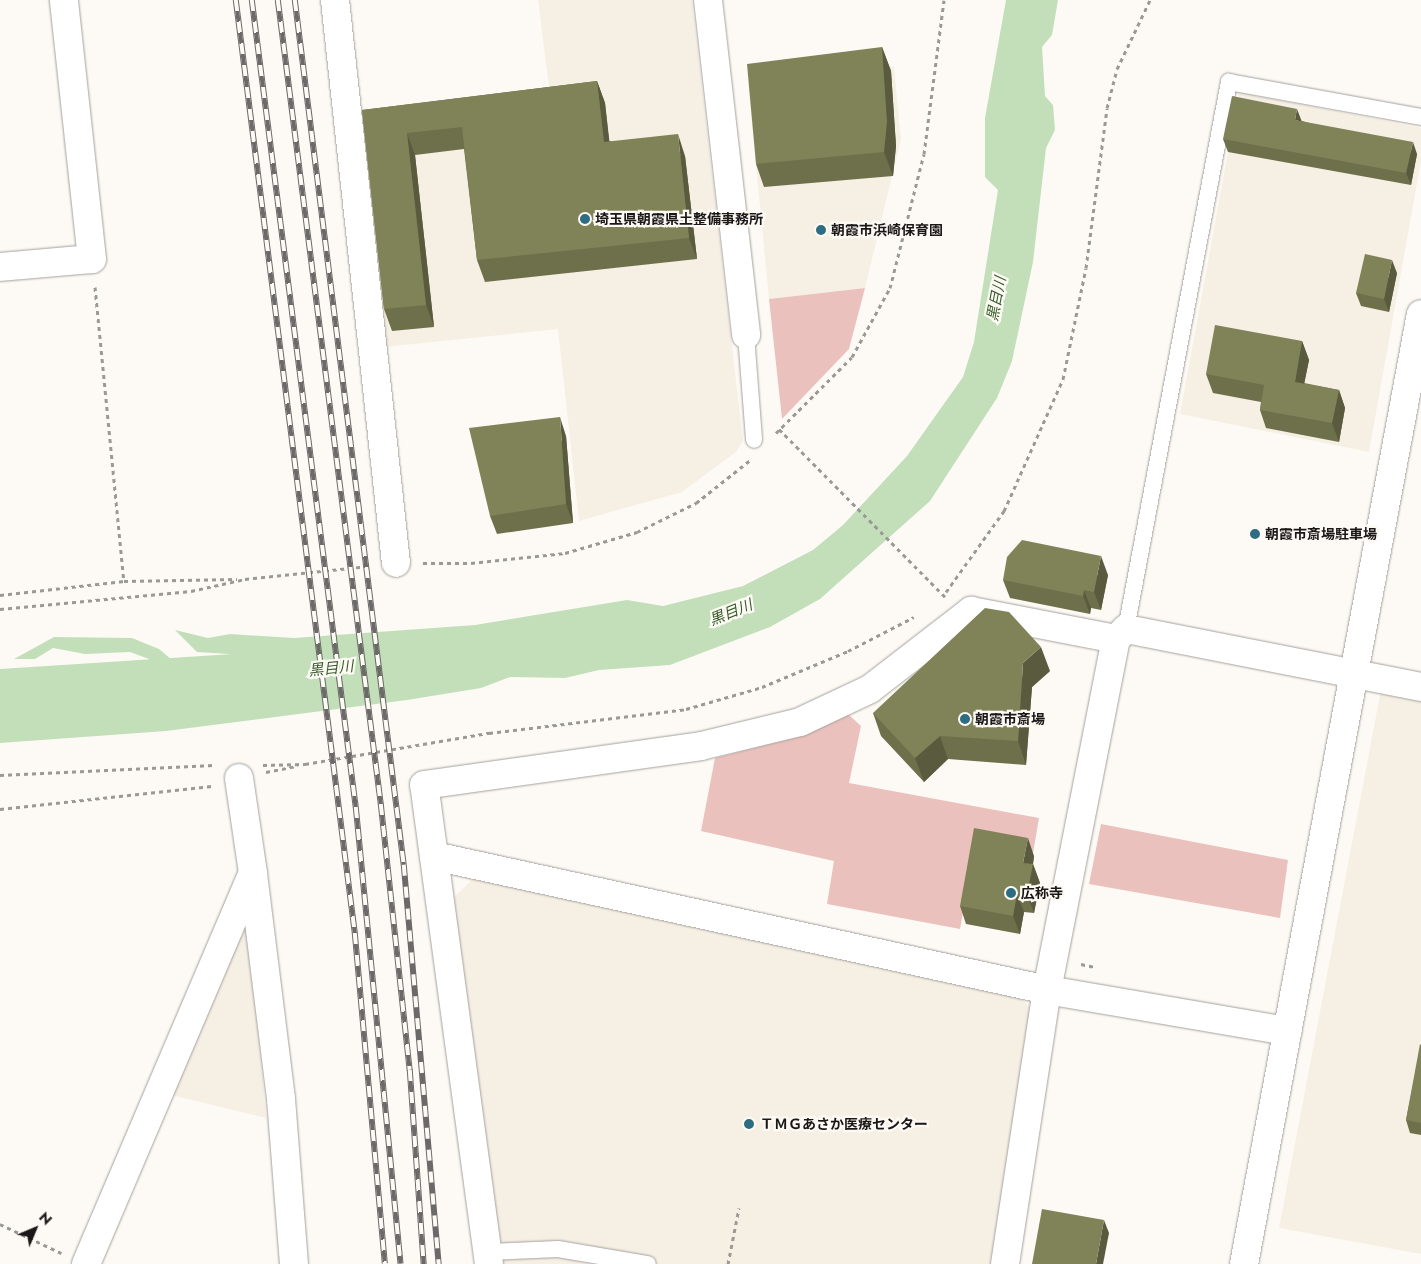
<!DOCTYPE html>
<html>
<head>
<meta charset="utf-8">
<style>
	body { margin:0 }
	#map { position:relative; width:1421px; height:1264px; overflow:hidden; background:#fdfaf5; font-family:Jost,"Noto Sans JP",sans-serif }
	div>[style] { position:absolute }
	.built>* { inset:0; background:#f6efe4 }
	.green>* { inset:0; background:#ebc1bd }
	.water>* { inset:0; background:#c3dfba }
	.river>* { height:51px; margin:-25.5px; padding:0 25.5px; transform-origin:25.5px; border-radius:25.5px; background:#c3dfba }
	.path>* { height:3px; margin-top:-1.5px; transform-origin:0; background:repeating-linear-gradient(90deg,#9b9996 0 4px,transparent 0 8px) }
	.roads { filter:drop-shadow(0 0 1px #a4a19d) drop-shadow(0 0 1px #a4a19d) }
	.lane>* { height:16px; margin:-8px; padding:0 8px; transform-origin:8px; border-radius:8px; background:#fff }
	.street>* { height:28px; margin:-14px; padding:0 14px; transform-origin:14px; border-radius:14px; background:#fff }
	.secondary>* { height:28px; margin:-14px; padding:0 14px; transform-origin:14px; border-radius:14px; background:#fff }
	.rail>* { height:5.5px; margin-top:-2.75px; transform-origin:0; background:repeating-linear-gradient(90deg,#fdfaf5 0 11px,#6c6a68 0 22px); box-sizing:border-box; border-block:1px solid #6c6a68 }
	.wall>* { inset:0; background:#6e704c }
	.shaded-wall>* { inset:0; background:#5a5b3e }
	.building>* { inset:0; background:#808258 }
	.dots>* { width:14px; height:14px; translate:-50% -50%; box-sizing:border-box; border:2px solid #fdfaf5; border-radius:50% }
	span { translate:-50% -50%; white-space:nowrap; text-align:center; line-height:1.15; -webkit-text-stroke:4.5px #fdfaf5; paint-order:stroke }
	.poi-label { font-size:14px; color:#191817; font-weight:700 }
	.left { translate:0 -50%; text-align:left }
	.water-label { font-size:15px; color:#365b28; font-style:italic }
	.north { position:absolute; left:10px; top:1204px; width:50px; height:50px; -webkit-text-stroke:4px #fdfaf5; paint-order:stroke; rotate:45deg; font-size:14px; font-weight:700; line-height:20px; text-align:center; color:#191817 }
	.north::after { content:''; display:block; margin:auto; width:18px; height:22px; background:#191817; clip-path:polygon(50% 0,100% 100%,50% 72%,0 100%) }
</style>
</head>
<body>
<div id="map">
	<div class="built">
		<i style="clip-path:polygon(538px 0,692px 0,743px 441px,736px 452px,682px 492px,579px 521px,558px 329px,385px 347px,361px 125px,551px 104px)"></i>
		<i style="clip-path:polygon(894px 67px,901px 139px,865px 288px,769px 299px,748px 83px)"></i>
		<i style="clip-path:polygon(1239px 92px,1421px 128px,1421px 161px,1369px 452px,1180px 414px)"></i>
		<i style="clip-path:polygon(1381px 690px,1421px 697px,1421px 1254px,1279px 1228px)"></i>
		<i style="clip-path:polygon(476px 876px,1015px 991px,1035px 1014px,991px 1264px,499px 1264px,451px 900px)"></i>
		<i style="clip-path:polygon(240px 924px,251px 929px,266px 1118px,171px 1095px)"></i>
	</div>
	<div class="green">
		<i style="clip-path:polygon(865px 288px,849px 349px,782px 419px,769px 299px)"></i>
		<i style="clip-path:polygon(848px 714px,861px 726px,849px 783px,1039px 818px,1033px 853px,976px 842px,960px 929px,827px 904px,834px 861px,701px 831px,715px 758px,802px 736px)"></i>
		<i style="clip-path:polygon(1101px 824px,1288px 860px,1280px 918px,1089px 884px)"></i>
	</div>
	<div class="water">
		<i style="clip-path:polygon(1006px 0,1058px 0,1052px 35px,1042px 47px,1045px 96px,1053px 105px,1055px 130px,1046px 148px,1033px 262px,1012px 361px,997px 398px,930px 501px,820px 599px,770px 627px,670px 665px,599px 670px,565px 678px,510px 677px,481px 688px,407px 700px,166px 731px,0 743px,0 711px,22px 703px,87px 702px,167px 690px,179px 683px,147px 674px,143px 671px,149px 659px,130px 652px,85px 654px,53px 648px,35px 659px,14px 659px,54px 637px,132px 638px,159px 649px,178px 665px,198px 669px,215px 665px,237px 670px,253px 660px,245px 655px,197px 652px,175px 630px,208px 638px,230px 634px,294px 638px,475px 625px,627px 600px,663px 606px,743px 586px,813px 550px,843px 525px,907px 456px,963px 377px,974px 342px,998px 190px,985px 177px,985px 118px)"></i>
	</div>
	<div class="river">
		<i style="left:0;top:694px;width:250px;rotate:-3.7deg"></i>
	</div>
	<div class="path">
		<i style="left:95px;top:287px;width:295px;rotate:84.4deg"></i>
		<i style="left:779px;top:429px;width:236px;rotate:45.3deg"></i>
		<i style="left:776px;top:433px;width:107px;rotate:-45deg"></i>
		<i style="left:852px;top:357px;width:79px;rotate:-61.2deg"></i>
		<i style="left:890px;top:288px;width:138px;rotate:-75.8deg"></i>
		<i style="left:924px;top:154px;width:155px;rotate:-82.6deg"></i>
		<i style="left:423px;top:563px;width:48px"></i>
		<i style="left:471px;top:563px;width:95px;rotate:-6.1deg"></i>
		<i style="left:565px;top:553px;width:75px;rotate:-16.3deg"></i>
		<i style="left:637px;top:532px;width:66px;rotate:-26.2deg"></i>
		<i style="left:696px;top:503px;width:68px;rotate:-38.4deg"></i>
		<i style="left:946px;top:592px;width:100px;rotate:-54.4deg"></i>
		<i style="left:1004px;top:511px;width:145px;rotate:-65.9deg"></i>
		<i style="left:1063px;top:379px;width:113px;rotate:-78.3deg"></i>
		<i style="left:1086px;top:268px;width:161px;rotate:-82.5deg"></i>
		<i style="left:1107px;top:108px;width:40px;rotate:-75.6deg"></i>
		<i style="left:1117px;top:69px;width:76px;rotate:-64.4deg"></i>
		<i style="left:0;top:595px;width:125px;rotate:-6.4deg"></i>
		<i style="left:124px;top:581px;width:113px;rotate:-1deg"></i>
		<i style="left:0;top:609px;width:192px;rotate:-5.4deg"></i>
		<i style="left:191px;top:591px;width:55px;rotate:-12.5deg"></i>
		<i style="left:245px;top:579px;width:125px;rotate:-6deg"></i>
		<i style="left:263px;top:765px;width:42px;rotate:-1.4deg"></i>
		<i style="left:305px;top:764px;width:187px;rotate:-9.6deg"></i>
		<i style="left:489px;top:733px;width:198px;rotate:-6.9deg"></i>
		<i style="left:686px;top:709px;width:79px;rotate:-16.1deg"></i>
		<i style="left:762px;top:687px;width:93px;rotate:-22.7deg"></i>
		<i style="left:848px;top:651px;width:74px;rotate:-27.3deg"></i>
		<i style="left:266px;top:772px;width:32px;rotate:-11deg"></i>
		<i style="left:0;top:775px;width:214px;rotate:-2.7deg"></i>
		<i style="left:0;top:809px;width:213px;rotate:-6.2deg"></i>
		<i style="left:1081px;top:964px;width:14px;rotate:12deg"></i>
		<i style="left:0;top:1224px;width:68px;rotate:25.4deg"></i>
		<i style="left:728px;top:1264px;width:57px;rotate:-78.9deg"></i>
	</div>
	<div class="roads">
		<div class="lane">
			<i style="left:746px;top:335px;width:105px;rotate:85.6deg"></i>
			<i style="left:1126px;top:629px;width:557px;rotate:-79.34deg"></i>
			<i style="left:1229px;top:82px;width:195px;rotate:10.3deg"></i>
			<i style="left:489px;top:1252px;width:69px;rotate:-2.5deg"></i>
			<i style="left:558px;top:1249px;width:91px;rotate:9.5deg"></i>
		</div>
		<div class="street">
			<i style="left:335px;top:0;width:566px;rotate:83.82deg"></i>
			<i style="left:0;top:267px;width:92px;rotate:-5deg"></i>
			<i style="left:92px;top:259px;width:261px;rotate:-96.2deg"></i>
			<i style="left:434px;top:856px;width:627px;rotate:12.33deg"></i>
			<i style="left:1047px;top:990px;width:244px;rotate:9.7deg"></i>
			<i style="left:253px;top:874px;width:227px;rotate:82.9deg"></i>
			<i style="left:281px;top:1099px;width:166px;rotate:85.5deg"></i>
			<i style="left:86px;top:1264px;width:425px;rotate:-66.9deg"></i>
			<i style="left:253px;top:873px;width:96px;rotate:-98.4deg"></i>
			<i style="left:489px;top:1264px;width:483px;rotate:-97.7deg"></i>
			<i style="left:424px;top:785px;width:280px;rotate:-8deg"></i>
			<i style="left:701px;top:746px;width:102px;rotate:-13.6deg"></i>
			<i style="left:800px;top:722px;width:77px;rotate:-25.2deg"></i>
			<i style="left:870px;top:689px;width:128px;rotate:-37.7deg"></i>
			<i style="left:971px;top:611px;width:148px;rotate:10.9deg"></i>
			<i style="left:1005px;top:1264px;width:277px;rotate:-81.3deg"></i>
			<i style="left:1047px;top:990px;width:358px;rotate:-78.9deg"></i>
			<i style="left:1116px;top:639px;width:14px;rotate:-45deg"></i>
			<i style="left:1126px;top:629px;width:301px;rotate:11.1deg"></i>
		</div>
		<div class="secondary">
			<i style="left:708px;top:0;width:337px;rotate:83.5deg"></i>
			<i style="left:1244px;top:1264px;width:966px;rotate:-79.45deg"></i>
		</div>
	</div>
	<div class="rail">
		<i style="left:236px;top:0;width:941px;rotate:82.73deg"></i>
		<i style="left:355px;top:933px;width:332px;rotate:84.8deg"></i>
		<i style="left:252px;top:0;width:814px;rotate:82.66deg"></i>
		<i style="left:356px;top:807px;width:459px;rotate:84.4deg"></i>
		<i style="left:278px;top:0;width:811px;rotate:82.7deg"></i>
		<i style="left:381px;top:804px;width:268px;rotate:83.8deg"></i>
		<i style="left:410px;top:1070px;width:195px;rotate:85.9deg"></i>
		<i style="left:295px;top:0;width:872px;rotate:82.82deg"></i>
		<i style="left:404px;top:865px;width:401px;rotate:85deg"></i>
	</div>
	<div class="wall">
		<i style="clip-path:polygon(882px 47px,891px 71px,896px 146px,893px 176px,764px 187px,756px 164px)"></i>
		<i style="clip-path:polygon(597px 81px,605px 103px,609px 141px,685px 156px,697px 259px,485px 282px,477px 260px,464px 149px,415px 155px,434px 327px,392px 331px,384px 309px,362px 110px)"></i>
		<i style="clip-path:polygon(1302px 121px,1417px 154px,1411px 185px,1228px 152px,1223px 139px)"></i>
		<i style="clip-path:polygon(1397px 273px,1389px 312px,1361px 306px,1356px 293px)"></i>
		<i style="clip-path:polygon(1302px 341px,1309px 360px,1304px 383px,1339px 390px,1345px 408px,1339px 442px,1266px 428px,1260px 410px,1261px 402px,1213px 393px,1206px 374px)"></i>
		<i style="clip-path:polygon(566px 436px,573px 523px,497px 534px,490px 516px)"></i>
		<i style="clip-path:polygon(1108px 575px,1101px 610px,1091px 608px,1090px 614px,1010px 598px,1003px 580px)"></i>
		<i style="clip-path:polygon(1050px 671px,1032px 687px,1026px 765px,948px 759px,924px 782px,881px 736px,873px 713px)"></i>
		<i style="clip-path:polygon(1034px 856px,1033px 864px,1040px 883px,1034px 913px,1024px 912px,1020px 934px,966px 924px,960px 906px)"></i>
		<i style="clip-path:polygon(1421px 1045px,1421px 1135px,1410px 1133px,1406px 1120px)"></i>
	</div>
	<div class="shaded-wall">
		<i style="clip-path:polygon(882px 47px,891px 71px,896px 146px,893px 176px,884px 152px)"></i>
		<i style="clip-path:polygon(597px 81px,605px 103px,612px 164px,604px 142px)"></i>
		<i style="clip-path:polygon(1297px 109px,1302px 122px,1295px 120px)"></i>
		<i style="clip-path:polygon(407px 133px,415px 155px,434px 327px,426px 305px)"></i>
		<i style="clip-path:polygon(678px 134px,685px 156px,697px 259px,689px 238px)"></i>
		<i style="clip-path:polygon(1413px 142px,1417px 154px,1411px 185px,1406px 173px)"></i>
		<i style="clip-path:polygon(1392px 260px,1397px 273px,1389px 312px,1384px 299px)"></i>
		<i style="clip-path:polygon(1302px 341px,1309px 360px,1301px 400px,1295px 382px)"></i>
		<i style="clip-path:polygon(1339px 390px,1345px 408px,1339px 442px,1332px 423px)"></i>
		<i style="clip-path:polygon(560px 417px,566px 436px,573px 523px,566px 504px)"></i>
		<i style="clip-path:polygon(1101px 556px,1108px 575px,1101px 610px,1094px 592px)"></i>
		<i style="clip-path:polygon(1084px 590px,1091px 608px,1090px 614px,1083px 596px)"></i>
		<i style="clip-path:polygon(1041px 647px,1050px 671px,1032px 687px,1026px 765px,1018px 741px,1023px 663px)"></i>
		<i style="clip-path:polygon(940px 736px,948px 759px,924px 782px,915px 758px)"></i>
		<i style="clip-path:polygon(1028px 838px,1034px 856px,1033px 864px,1040px 883px,1034px 913px,1027px 895px,1023px 863px)"></i>
		<i style="clip-path:polygon(1017px 894px,1024px 912px,1020px 934px,1013px 916px)"></i>
		<i style="clip-path:polygon(1104px 1220px,1109px 1233px,1103px 1264px,1096px 1264px)"></i>
	</div>
	<div class="building">
		<i style="clip-path:polygon(882px 47px,887px 122px,884px 152px,756px 164px,747px 64px)"></i>
		<i style="clip-path:polygon(597px 81px,604px 142px,678px 134px,689px 238px,477px 260px,462px 127px,407px 133px,426px 305px,384px 309px,362px 110px)"></i>
		<i style="clip-path:polygon(1232px 96px,1297px 109px,1295px 120px,1413px 142px,1406px 173px,1223px 139px)"></i>
		<i style="clip-path:polygon(1365px 254px,1392px 260px,1384px 299px,1356px 293px)"></i>
		<i style="clip-path:polygon(1215px 325px,1302px 341px,1295px 382px,1339px 390px,1332px 423px,1260px 410px,1264px 385px,1206px 374px)"></i>
		<i style="clip-path:polygon(560px 417px,566px 504px,490px 516px,469px 428px)"></i>
		<i style="clip-path:polygon(1022px 540px,1101px 556px,1094px 592px,1084px 590px,1083px 596px,1003px 580px,1007px 557px)"></i>
		<i style="clip-path:polygon(985px 608px,1009px 612px,1041px 647px,1023px 663px,1018px 741px,940px 736px,915px 758px,873px 713px)"></i>
		<i style="clip-path:polygon(974px 828px,1028px 838px,1023px 863px,1033px 864px,1027px 895px,1017px 894px,1013px 916px,960px 906px)"></i>
		<i style="clip-path:polygon(1420px 1044px,1421px 1045px,1421px 1123px,1406px 1120px)"></i>
		<i style="clip-path:polygon(1042px 1209px,1104px 1220px,1096px 1264px,1032px 1264px)"></i>
	</div>
	<div class="dots">
		<i style="left:585px;top:219px;background:#2d6c81"></i>
		<i style="left:821px;top:230px;background:#2d6c81"></i>
		<i style="left:1255px;top:534px;background:#2d6c81"></i>
		<i style="left:965px;top:719px;background:#2d6c81"></i>
		<i style="left:1011px;top:893px;background:#2d6c81"></i>
		<i style="left:749px;top:1124px;background:#2d6c81"></i>
	</div>
	<div class="poi-label">
		<span class="left" style="left:595px;top:219px">埼玉県朝霞県土整備事務所</span>
		<span class="left" style="left:831px;top:230px">朝霞市浜崎保育園</span>
		<span class="left" style="left:1265px;top:534px">朝霞市斎場駐車場</span>
		<span class="left" style="left:975px;top:719px">朝霞市斎場</span>
		<span class="left" style="left:1021px;top:893px">広称寺</span>
		<span class="left" style="left:760px;top:1124px">ＴＭＧあさか医療センター</span>
	</div>
	<div class="water-label">
		<span style="left:997px;top:299px;rotate:-79deg">黒目川</span>
		<span style="left:731px;top:613px;rotate:-22deg">黒目川</span>
		<span style="left:331px;top:669px;rotate:-6deg">黒目川</span>
	</div>
	<div class="north">N</div>
</div>
</body>
</html>
